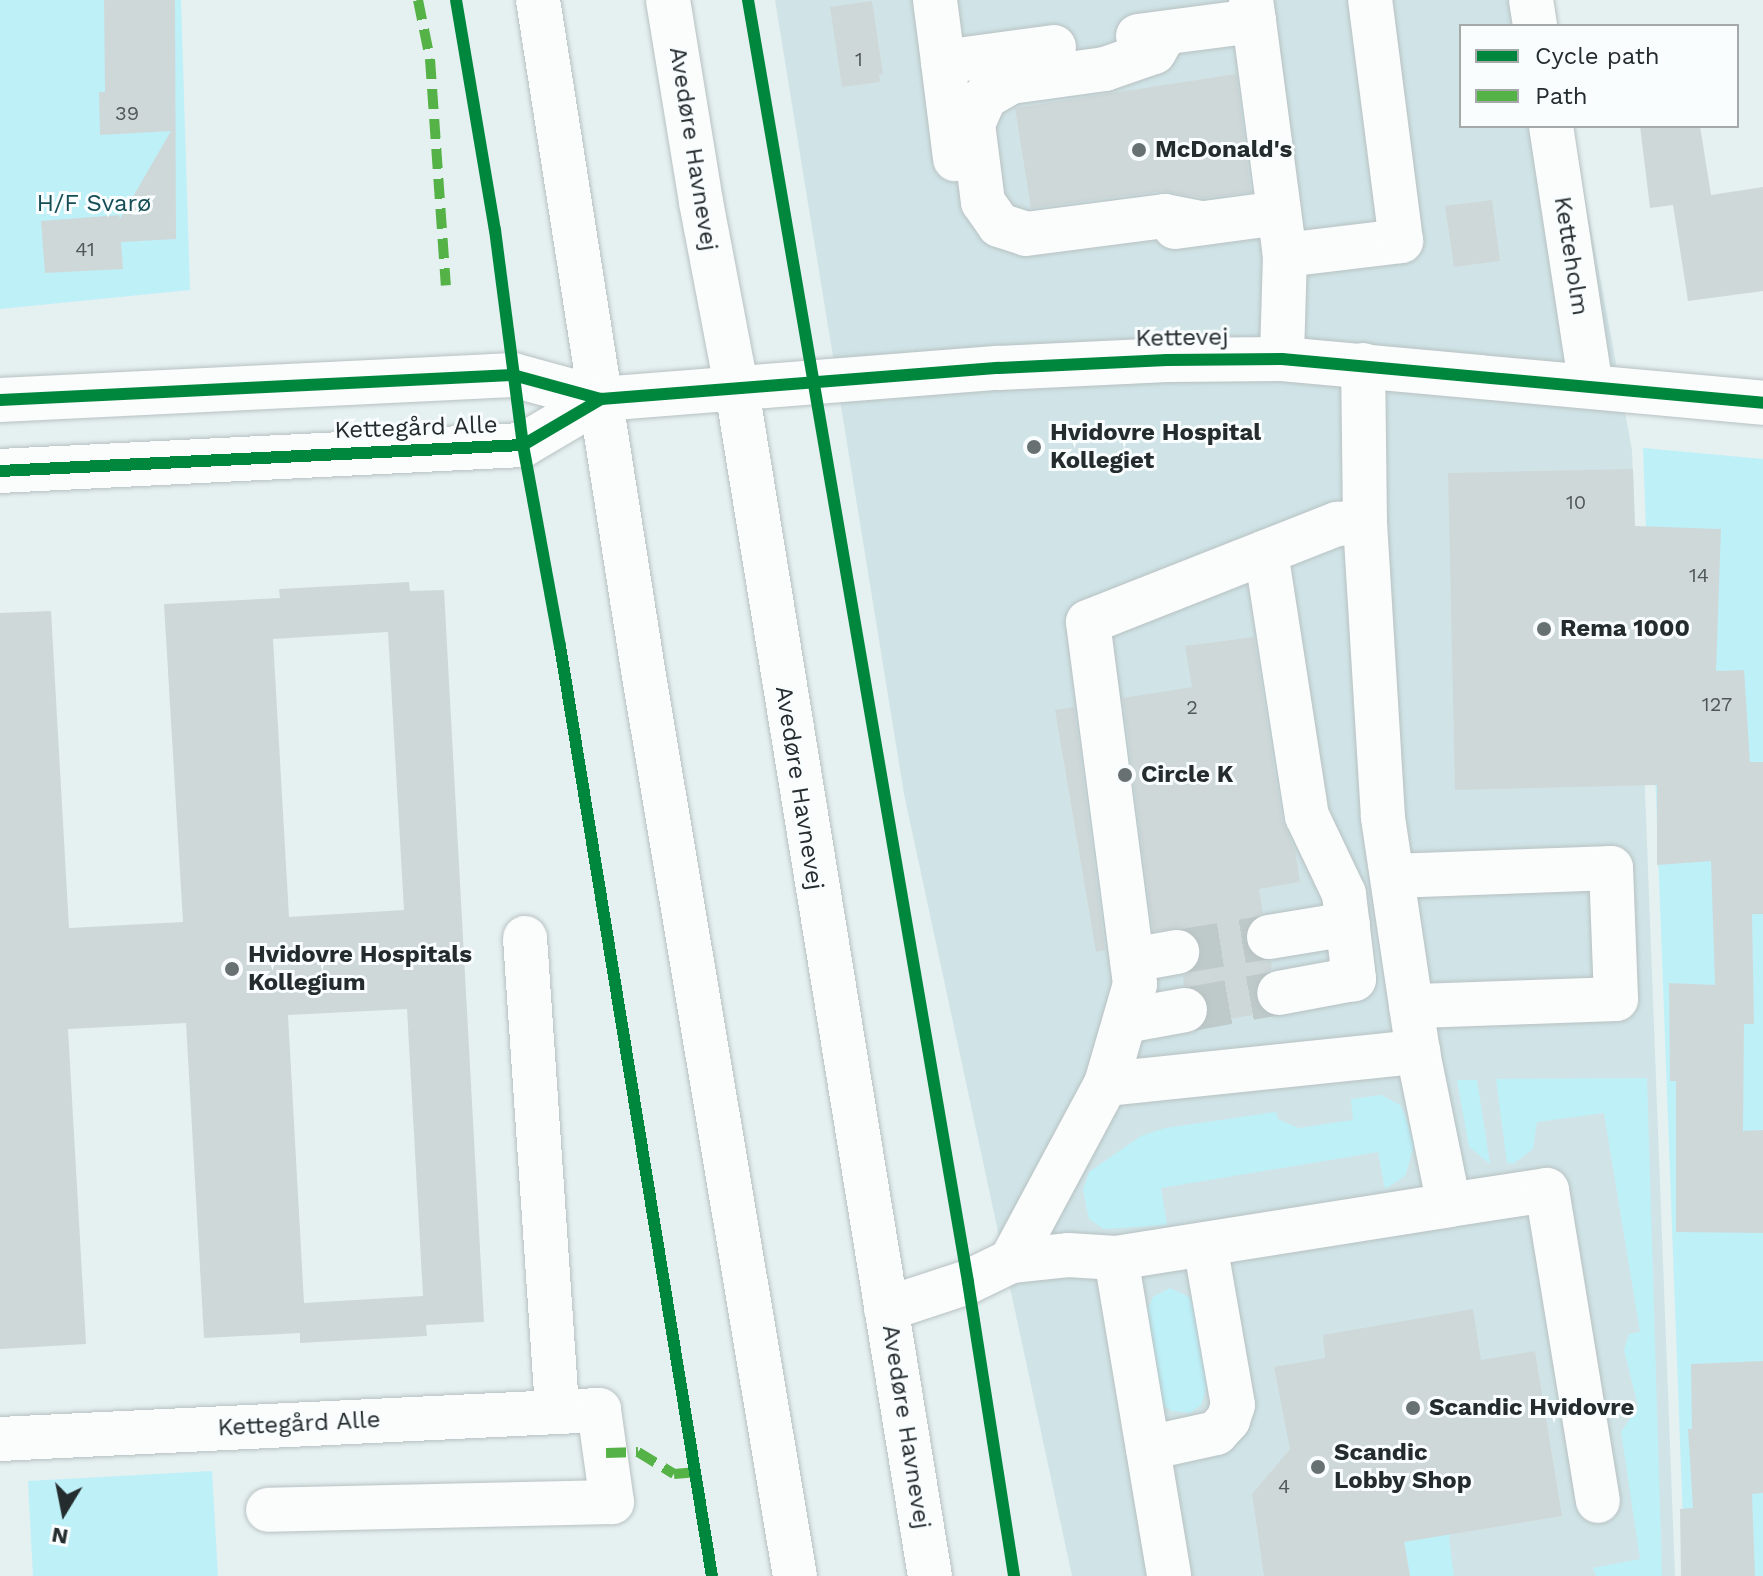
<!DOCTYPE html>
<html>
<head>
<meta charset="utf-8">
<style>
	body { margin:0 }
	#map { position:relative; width:1763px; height:1576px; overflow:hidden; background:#e5f0f1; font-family:"Work Sans",sans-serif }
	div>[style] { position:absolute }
	.built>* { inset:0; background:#d0e4e7 }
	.green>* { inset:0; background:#bef0f8 }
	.building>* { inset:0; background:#cfd8d9 }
	.minor-tunnel>* { height:44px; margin-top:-22px; transform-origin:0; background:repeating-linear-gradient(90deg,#bec9ca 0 44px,transparent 0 66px) }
	.roads { filter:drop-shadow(0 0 2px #b8c1c2) drop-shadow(0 0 2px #b8c1c2) }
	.minor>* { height:44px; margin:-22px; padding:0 22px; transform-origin:22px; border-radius:22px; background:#fbfdfd }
	.quiet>* { height:10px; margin-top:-5px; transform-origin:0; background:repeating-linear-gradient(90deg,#55b246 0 20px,transparent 0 30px) }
	.cycleway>* { height:12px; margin:-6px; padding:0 6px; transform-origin:6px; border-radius:6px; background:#00873e }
	.dots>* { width:22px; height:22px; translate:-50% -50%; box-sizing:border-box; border:4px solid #f9fdfe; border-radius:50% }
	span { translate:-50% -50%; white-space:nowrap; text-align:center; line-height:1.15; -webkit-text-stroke:6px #f9fdfe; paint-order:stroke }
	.number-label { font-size:20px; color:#4f5758 }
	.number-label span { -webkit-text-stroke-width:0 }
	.street-label { font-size:24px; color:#242c2d }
	.poi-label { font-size:24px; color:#242c2d; font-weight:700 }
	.left { translate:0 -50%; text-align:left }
	.park-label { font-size:24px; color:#154d55 }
	.legend { position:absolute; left:1459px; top:24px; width:280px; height:104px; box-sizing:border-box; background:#f9fdfe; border:2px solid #a4a9aa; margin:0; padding:10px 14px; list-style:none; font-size:24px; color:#242c2d }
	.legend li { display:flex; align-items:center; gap:16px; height:40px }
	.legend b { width:40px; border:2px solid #a4a9aa }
	.north { position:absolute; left:24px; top:1472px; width:80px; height:80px; -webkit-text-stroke:6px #f9fdfe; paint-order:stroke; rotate:190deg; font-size:22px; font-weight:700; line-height:32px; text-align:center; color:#242c2d }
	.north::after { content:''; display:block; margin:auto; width:28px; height:36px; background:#242c2d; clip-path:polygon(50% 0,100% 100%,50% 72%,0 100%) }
</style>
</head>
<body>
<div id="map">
	<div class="built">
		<i style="clip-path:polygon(775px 0,1549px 0,1554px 26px,1461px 26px,1461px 126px,1572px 126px,1632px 450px,1675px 1576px,1072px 1576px,904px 794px)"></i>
	</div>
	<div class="green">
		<i style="clip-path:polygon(0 0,181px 0,190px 290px,0 309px)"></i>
		<i style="clip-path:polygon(1643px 448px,1763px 459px,1763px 1576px,1685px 1576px)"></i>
		<i style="clip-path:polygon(1647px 1078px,1662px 1576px,1596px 1576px,1593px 1568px,1640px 1559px,1621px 1432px,1638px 1406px,1624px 1350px,1629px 1334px,1640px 1332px,1604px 1113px,1537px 1122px,1533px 1149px,1513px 1164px,1507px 1163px,1496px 1079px)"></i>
		<i style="clip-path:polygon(1457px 1080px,1477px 1080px,1490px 1164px,1469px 1147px)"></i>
		<i style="clip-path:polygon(1381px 1095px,1400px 1105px,1405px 1114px,1414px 1146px,1405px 1176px,1385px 1189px,1378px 1152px,1161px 1188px,1167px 1225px,1104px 1229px,1089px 1219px,1083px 1190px,1089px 1172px,1141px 1136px,1165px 1128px,1276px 1112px,1278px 1119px,1298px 1128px,1353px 1120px,1351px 1099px)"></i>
		<i style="clip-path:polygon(1170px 1288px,1191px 1298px,1195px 1307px,1208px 1383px,1201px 1405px,1190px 1413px,1172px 1411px,1161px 1404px,1145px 1316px,1153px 1297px)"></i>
		<i style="clip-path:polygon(212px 1471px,218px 1576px,33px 1576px,28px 1481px)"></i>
		<i style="clip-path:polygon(1394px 1483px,1452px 1526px,1449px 1539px,1454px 1576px,1410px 1576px)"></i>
	</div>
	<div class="building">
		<i style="clip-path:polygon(104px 0,175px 0,176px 239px,121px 242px,123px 269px,45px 273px,41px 221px,119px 215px,120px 219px,171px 131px,100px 135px,99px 92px,105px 92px)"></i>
		<i style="clip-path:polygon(872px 1px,883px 74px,879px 75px,880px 82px,842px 87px,830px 7px)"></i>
		<i style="clip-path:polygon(1236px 74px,1251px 192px,1204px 198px,1162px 191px,1031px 208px,1015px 108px)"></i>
		<i style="clip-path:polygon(1640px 126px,1700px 126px,1711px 195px,1763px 187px,1763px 291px,1688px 301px,1673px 205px,1650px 208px)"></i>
		<i style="clip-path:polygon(1492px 200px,1500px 261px,1454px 267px,1445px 206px)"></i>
		<i style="clip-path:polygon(1633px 469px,1635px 526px,1721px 529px,1716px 671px,1744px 670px,1750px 762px,1763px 762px,1763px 914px,1752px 914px,1754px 1024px,1744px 1024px,1743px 1131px,1763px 1130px,1763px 1233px,1676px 1232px,1676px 1081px,1670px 1081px,1669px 983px,1715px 985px,1711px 861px,1657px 865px,1657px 785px,1455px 790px,1448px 473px)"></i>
		<i style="clip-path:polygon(evenodd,409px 582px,410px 591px,444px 590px,484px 1322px,426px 1325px,427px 1336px,300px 1343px,300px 1333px,204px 1338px,186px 1023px,68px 1029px,86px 1344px,0 1349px,0 613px,51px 611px,69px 928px,183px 922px,164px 604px,280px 598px,279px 589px,409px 582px,388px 632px,404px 910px,289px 917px,273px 639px,388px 632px,409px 582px,407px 1009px,423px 1296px,304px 1303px,288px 1015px,407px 1009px)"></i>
		<i style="clip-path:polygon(1254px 637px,1282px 820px,1295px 850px,1300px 882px,1259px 889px,1263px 913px,1253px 918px,1245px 929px,1244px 940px,1249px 952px,1260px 960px,1271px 962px,1272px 969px,1262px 975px,1255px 985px,1255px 998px,1265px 1013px,1206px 1023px,1210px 1006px,1204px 994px,1194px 987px,1184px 986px,1183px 976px,1194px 971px,1201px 960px,1201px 947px,1197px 937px,1185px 928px,1153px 931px,1123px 698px,1192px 687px,1185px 646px)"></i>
		<i style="clip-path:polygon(1074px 707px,1105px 950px,1096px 952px,1055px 710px)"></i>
		<i style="clip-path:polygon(1473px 1309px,1481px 1360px,1535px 1351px,1562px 1516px,1404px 1542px,1410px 1576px,1264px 1576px,1252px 1494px,1290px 1449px,1274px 1367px,1325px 1358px,1323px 1335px)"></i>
		<i style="clip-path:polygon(1763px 1361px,1763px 1493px,1752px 1494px,1755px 1576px,1681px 1576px,1680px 1509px,1693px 1508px,1688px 1429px,1692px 1429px,1691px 1364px)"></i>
	</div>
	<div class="minor-tunnel">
		<i style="left:1177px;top:952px;width:93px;rotate:-9.3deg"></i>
		<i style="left:1185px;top:1010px;width:96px;rotate:-10.3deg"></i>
	</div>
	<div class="roads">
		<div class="minor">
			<i style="left:538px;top:0;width:678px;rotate:81.09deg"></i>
			<i style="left:643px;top:670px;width:919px;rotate:80.48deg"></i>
			<i style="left:668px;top:0;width:205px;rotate:80.7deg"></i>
			<i style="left:701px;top:202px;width:191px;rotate:79.2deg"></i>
			<i style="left:737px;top:390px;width:1202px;rotate:80.76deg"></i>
			<i style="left:935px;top:0;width:63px;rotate:82.6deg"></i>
			<i style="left:943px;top:62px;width:112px;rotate:-7.7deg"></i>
			<i style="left:1531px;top:0;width:26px;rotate:81deg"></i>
			<i style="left:1254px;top:21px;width:236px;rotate:82.5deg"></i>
			<i style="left:1285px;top:255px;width:104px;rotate:91.7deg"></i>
			<i style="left:1165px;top:33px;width:22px;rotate:120deg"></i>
			<i style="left:1154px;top:52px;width:52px;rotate:160.9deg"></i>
			<i style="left:1105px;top:69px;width:95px;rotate:172.1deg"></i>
			<i style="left:1011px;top:82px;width:30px;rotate:150deg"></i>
			<i style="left:985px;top:97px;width:30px;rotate:114deg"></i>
			<i style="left:973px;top:124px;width:79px;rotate:82.7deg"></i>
			<i style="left:983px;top:202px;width:28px;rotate:55deg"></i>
			<i style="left:999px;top:225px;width:28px;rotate:18deg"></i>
			<i style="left:1026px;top:234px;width:140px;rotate:-7.4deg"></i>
			<i style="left:1165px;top:216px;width:38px;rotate:11deg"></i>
			<i style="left:1138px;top:36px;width:117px;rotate:-7.4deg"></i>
			<i style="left:1254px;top:21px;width:21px;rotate:-98deg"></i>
			<i style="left:943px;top:62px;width:98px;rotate:82.9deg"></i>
			<i style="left:1551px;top:126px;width:263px;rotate:81.3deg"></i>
			<i style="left:1175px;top:227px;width:105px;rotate:-7.7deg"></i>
			<i style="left:1285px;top:255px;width:117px;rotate:-6.9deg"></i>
			<i style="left:1401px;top:241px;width:243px;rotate:-97.3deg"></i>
			<i style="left:0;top:400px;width:514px;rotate:-2.79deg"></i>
			<i style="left:513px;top:375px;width:91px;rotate:15.3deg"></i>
			<i style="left:601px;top:399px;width:399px;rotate:-4.5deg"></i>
			<i style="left:999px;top:368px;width:168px;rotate:-2.7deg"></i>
			<i style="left:1167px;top:360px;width:115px;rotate:-0.5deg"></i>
			<i style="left:1282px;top:359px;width:483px;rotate:5.2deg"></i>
			<i style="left:0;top:471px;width:524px;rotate:-2.85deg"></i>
			<i style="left:523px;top:445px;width:91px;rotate:-30.5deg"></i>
			<i style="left:1266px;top:552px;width:267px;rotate:81.2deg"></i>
			<i style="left:1307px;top:816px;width:86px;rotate:64.6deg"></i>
			<i style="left:1344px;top:894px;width:86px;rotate:83.3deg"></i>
			<i style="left:1354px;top:979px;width:76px;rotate:169.4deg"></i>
			<i style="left:1393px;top:876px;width:218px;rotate:-2.1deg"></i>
			<i style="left:1611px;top:868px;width:131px;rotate:87.8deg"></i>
			<i style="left:1616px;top:999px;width:205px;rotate:178deg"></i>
			<i style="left:1269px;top:937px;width:80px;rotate:-9.3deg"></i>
			<i style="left:525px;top:938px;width:475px;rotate:86.1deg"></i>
			<i style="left:1132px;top:960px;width:46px;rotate:-10.1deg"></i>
			<i style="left:1125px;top:1021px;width:61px;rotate:-10.4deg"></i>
			<i style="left:1106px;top:1084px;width:314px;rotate:-5.9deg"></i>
			<i style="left:1449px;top:1205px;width:99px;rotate:-8.7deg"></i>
			<i style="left:1547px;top:1190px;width:315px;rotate:80.7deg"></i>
			<i style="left:1116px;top:1258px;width:337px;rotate:-9deg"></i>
			<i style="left:1449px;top:1205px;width:156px;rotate:-101.5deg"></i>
			<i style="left:1418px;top:1052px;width:238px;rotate:-98.5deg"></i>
			<i style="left:1383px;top:817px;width:296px;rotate:-93.5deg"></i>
			<i style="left:1365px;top:522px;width:157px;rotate:-90.7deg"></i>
			<i style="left:1011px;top:1261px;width:201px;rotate:-61.8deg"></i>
			<i style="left:1106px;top:1084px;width:104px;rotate:-73.8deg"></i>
			<i style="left:1135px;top:984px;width:365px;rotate:-97.4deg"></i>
			<i style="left:1088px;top:622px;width:268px;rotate:-21.5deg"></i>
			<i style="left:1337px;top:524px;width:28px;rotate:-4deg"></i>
			<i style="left:886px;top:1309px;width:86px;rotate:-18.2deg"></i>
			<i style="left:968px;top:1282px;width:48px;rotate:-26deg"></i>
			<i style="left:1011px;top:1261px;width:57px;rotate:-6deg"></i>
			<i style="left:1068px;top:1255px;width:48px;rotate:3.6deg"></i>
			<i style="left:1116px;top:1258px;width:322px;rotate:80.5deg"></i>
			<i style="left:0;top:1439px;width:600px;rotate:-2.77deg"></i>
			<i style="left:599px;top:1410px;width:93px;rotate:82deg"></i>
			<i style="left:612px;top:1502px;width:344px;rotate:178.7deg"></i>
			<i style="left:1148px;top:1448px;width:70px;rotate:-12.4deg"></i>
			<i style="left:1216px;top:1433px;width:18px;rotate:-47deg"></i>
			<i style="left:1228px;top:1420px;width:16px;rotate:-72deg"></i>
			<i style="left:1233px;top:1405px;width:163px;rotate:-99.9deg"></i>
		</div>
	</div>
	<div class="quiet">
		<i style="left:418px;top:0;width:60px;rotate:78.5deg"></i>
		<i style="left:430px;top:59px;width:227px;rotate:86deg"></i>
		<i style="left:606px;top:1453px;width:32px;rotate:-2deg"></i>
		<i style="left:638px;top:1452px;width:42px;rotate:31.4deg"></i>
		<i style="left:674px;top:1474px;width:21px;rotate:-5deg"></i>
	</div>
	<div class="cycleway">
		<i style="left:456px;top:0;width:233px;rotate:80.4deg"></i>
		<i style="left:495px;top:230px;width:217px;rotate:82.6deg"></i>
		<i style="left:523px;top:445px;width:204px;rotate:79.6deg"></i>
		<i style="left:560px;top:646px;width:942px;rotate:80.72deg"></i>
		<i style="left:748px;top:0;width:1301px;rotate:80.26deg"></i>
		<i style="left:968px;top:1282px;width:298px;rotate:81.1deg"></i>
		<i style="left:0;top:400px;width:514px;rotate:-2.79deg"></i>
		<i style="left:513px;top:375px;width:91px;rotate:15.3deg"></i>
		<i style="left:601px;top:399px;width:399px;rotate:-4.5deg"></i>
		<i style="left:999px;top:368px;width:168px;rotate:-2.7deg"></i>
		<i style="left:1167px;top:360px;width:115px;rotate:-0.5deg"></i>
		<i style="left:1282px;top:359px;width:483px;rotate:5.2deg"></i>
		<i style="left:0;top:471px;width:524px;rotate:-2.85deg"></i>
		<i style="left:523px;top:445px;width:91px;rotate:-30.5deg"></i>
	</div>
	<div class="dots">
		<i style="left:1139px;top:150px;background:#687172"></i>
		<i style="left:1034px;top:447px;background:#687172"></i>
		<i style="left:1544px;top:629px;background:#687172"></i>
		<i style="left:1125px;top:775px;background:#687172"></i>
		<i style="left:232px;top:969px;background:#687172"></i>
		<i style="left:1413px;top:1408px;background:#687172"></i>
		<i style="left:1318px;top:1467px;background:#687172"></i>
	</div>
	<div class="number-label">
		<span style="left:859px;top:59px">1</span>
		<span style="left:127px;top:113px">39</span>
		<span style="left:85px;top:249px">41</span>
		<span style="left:1576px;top:502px">10</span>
		<span style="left:1699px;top:575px">14</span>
		<span style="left:1717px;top:704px">127</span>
		<span style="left:1192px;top:707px">2</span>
		<span style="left:1284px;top:1486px">4</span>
	</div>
	<div class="street-label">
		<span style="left:693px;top:149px;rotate:81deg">Avedøre Havnevej</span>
		<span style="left:1571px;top:256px;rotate:81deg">Ketteholm</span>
		<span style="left:1182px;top:338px;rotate:-1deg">Kettevej</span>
		<span style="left:416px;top:428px;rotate:-2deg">Kettegård Alle</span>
		<span style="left:799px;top:788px;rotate:81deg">Avedøre Havnevej</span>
		<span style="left:299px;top:1424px;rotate:-3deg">Kettegård Alle</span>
		<span style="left:906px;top:1427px;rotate:81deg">Avedøre Havnevej</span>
	</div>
	<div class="poi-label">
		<span class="left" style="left:1155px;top:150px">McDonald's</span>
		<span class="left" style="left:1050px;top:447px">Hvidovre Hospital<br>Kollegiet</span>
		<span class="left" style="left:1560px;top:629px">Rema 1000</span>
		<span class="left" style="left:1141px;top:775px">Circle K</span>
		<span class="left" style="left:248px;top:969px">Hvidovre Hospitals<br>Kollegium</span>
		<span class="left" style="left:1429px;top:1408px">Scandic Hvidovre</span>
		<span class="left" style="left:1334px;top:1467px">Scandic<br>Lobby Shop</span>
	</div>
	<div class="park-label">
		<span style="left:94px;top:204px">H/F Svarø</span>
	</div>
	<ul class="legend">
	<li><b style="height:10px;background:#00873e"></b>Cycle path</li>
	<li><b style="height:10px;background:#55b246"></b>Path</li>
	</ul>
	<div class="north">N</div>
</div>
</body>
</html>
